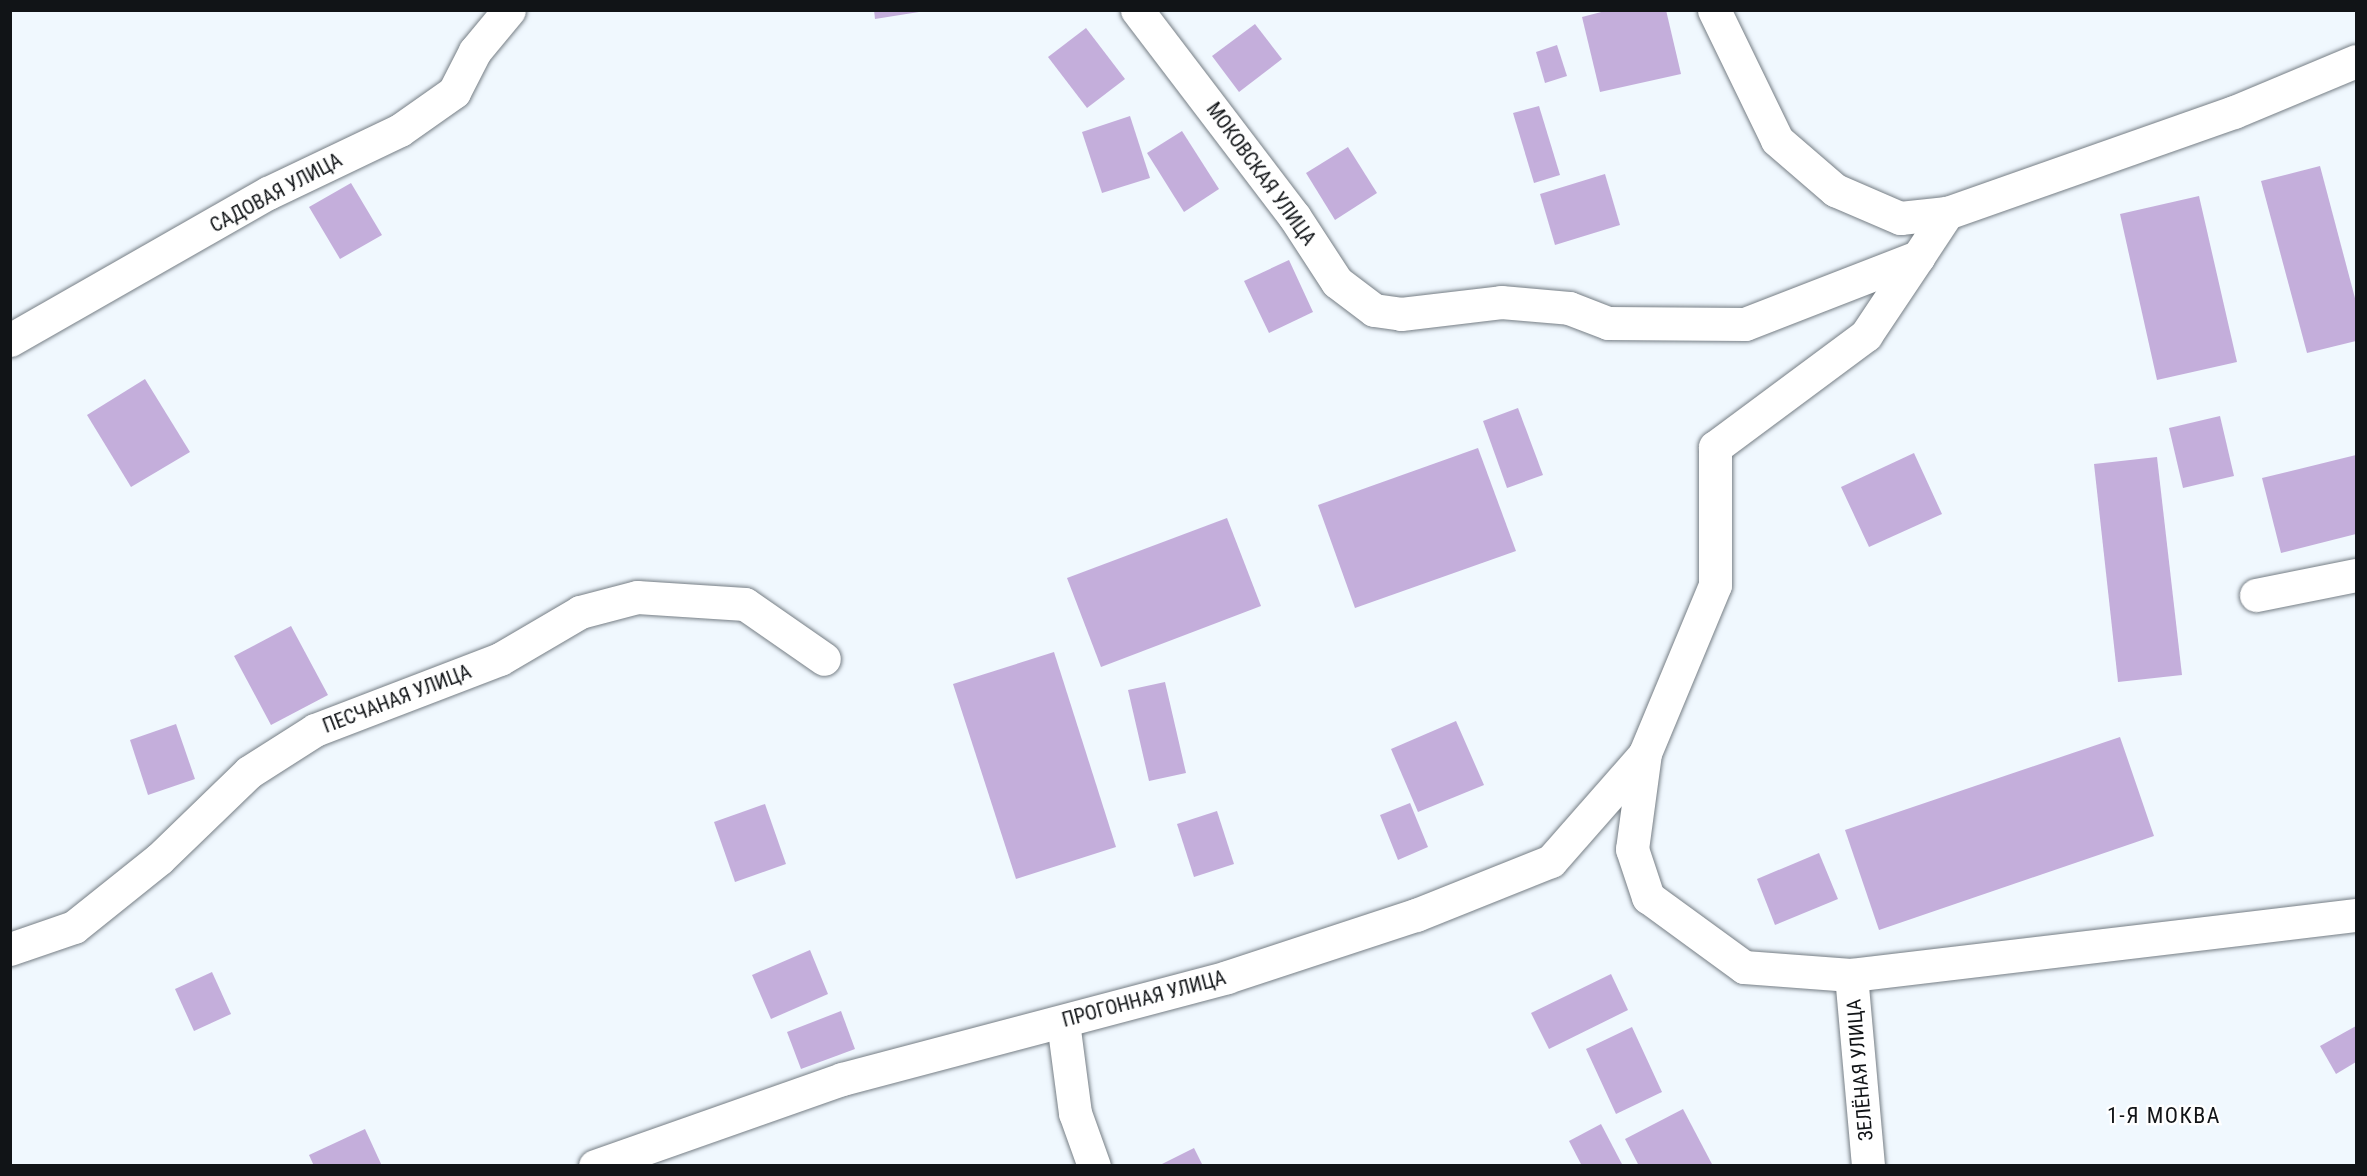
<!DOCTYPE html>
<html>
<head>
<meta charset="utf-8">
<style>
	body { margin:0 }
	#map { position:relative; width:2367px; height:1176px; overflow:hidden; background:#f0f8fe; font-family:"Roboto Condensed",sans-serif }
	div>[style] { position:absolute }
	.building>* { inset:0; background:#c4aedb }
	.roads { filter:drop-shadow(0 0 2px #767e85) drop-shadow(0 0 2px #767e85) }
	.minor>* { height:33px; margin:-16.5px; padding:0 16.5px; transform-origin:16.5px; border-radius:16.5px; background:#fff }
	span { translate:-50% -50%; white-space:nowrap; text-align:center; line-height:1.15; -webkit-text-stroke:4.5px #fff; paint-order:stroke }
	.street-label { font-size:20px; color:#111417 }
	.quarter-label { font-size:22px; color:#111417; letter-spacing:1.5px }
	.frame { position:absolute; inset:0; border:12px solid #111417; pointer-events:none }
</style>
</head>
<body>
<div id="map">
	<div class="building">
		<i style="clip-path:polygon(874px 10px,919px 10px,919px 12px,875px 19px)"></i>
		<i style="clip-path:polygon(1609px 10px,1666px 10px,1681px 74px,1600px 92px,1582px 17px)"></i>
		<i style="clip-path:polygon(1255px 24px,1282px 59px,1239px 92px,1212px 56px)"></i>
		<i style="clip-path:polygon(1086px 28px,1125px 79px,1087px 108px,1048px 57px)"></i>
		<i style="clip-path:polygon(1557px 45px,1567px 76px,1545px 83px,1536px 52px)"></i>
		<i style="clip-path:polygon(1539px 106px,1560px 175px,1534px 183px,1513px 113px)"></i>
		<i style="clip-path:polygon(1130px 116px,1150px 178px,1102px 193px,1082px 132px)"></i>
		<i style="clip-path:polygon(1182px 131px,1219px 189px,1184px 212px,1147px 153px)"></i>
		<i style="clip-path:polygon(1348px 147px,1377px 193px,1335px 220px,1306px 173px)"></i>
		<i style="clip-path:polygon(2320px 166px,2356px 302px,2356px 341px,2307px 353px,2261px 181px)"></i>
		<i style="clip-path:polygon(1605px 174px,1620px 225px,1555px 245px,1540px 194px)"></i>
		<i style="clip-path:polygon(351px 183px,382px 235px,340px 259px,309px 207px)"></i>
		<i style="clip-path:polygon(2199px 196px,2237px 362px,2157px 380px,2120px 214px)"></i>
		<i style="clip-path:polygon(1289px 260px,1313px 312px,1269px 333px,1244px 281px)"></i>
		<i style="clip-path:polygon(145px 379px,190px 452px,131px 487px,87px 415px)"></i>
		<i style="clip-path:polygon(1518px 408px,1543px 475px,1507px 488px,1483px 421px)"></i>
		<i style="clip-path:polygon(2220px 416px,2234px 476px,2183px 488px,2169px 428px)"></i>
		<i style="clip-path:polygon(1478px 448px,1516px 551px,1355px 608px,1318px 505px)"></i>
		<i style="clip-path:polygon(1914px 453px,1942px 514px,1869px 547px,1841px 487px)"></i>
		<i style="clip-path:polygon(2356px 455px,2356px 534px,2281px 553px,2262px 478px)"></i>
		<i style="clip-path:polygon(2157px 457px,2182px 675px,2118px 682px,2094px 464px)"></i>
		<i style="clip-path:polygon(1227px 518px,1261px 606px,1101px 667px,1067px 578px)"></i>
		<i style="clip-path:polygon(291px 626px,328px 695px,271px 725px,234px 656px)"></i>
		<i style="clip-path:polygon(1054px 652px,1116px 847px,1016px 879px,953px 684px)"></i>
		<i style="clip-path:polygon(1165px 682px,1186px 773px,1149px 781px,1128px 690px)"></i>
		<i style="clip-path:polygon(1456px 721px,1484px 785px,1418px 812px,1391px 749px)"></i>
		<i style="clip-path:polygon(176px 724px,195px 779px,148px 795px,130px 740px)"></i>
		<i style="clip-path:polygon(2120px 737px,2154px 836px,1879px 930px,1845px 830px)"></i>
		<i style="clip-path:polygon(1410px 803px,1428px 847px,1398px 860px,1380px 815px)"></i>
		<i style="clip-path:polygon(765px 804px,786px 864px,735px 882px,714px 822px)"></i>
		<i style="clip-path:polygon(1217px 811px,1234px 864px,1194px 877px,1177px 824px)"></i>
		<i style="clip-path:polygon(1819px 853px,1838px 899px,1775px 925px,1757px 879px)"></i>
		<i style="clip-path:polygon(810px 950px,828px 994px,771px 1019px,752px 975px)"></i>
		<i style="clip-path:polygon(212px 972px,231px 1014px,194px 1031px,175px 989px)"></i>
		<i style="clip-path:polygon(1611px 974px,1628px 1010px,1549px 1049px,1531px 1013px)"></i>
		<i style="clip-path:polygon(841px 1011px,855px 1049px,801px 1069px,787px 1032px)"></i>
		<i style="clip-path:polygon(2356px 1026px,2356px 1062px,2336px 1074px,2320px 1046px)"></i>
		<i style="clip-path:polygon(1632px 1027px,1662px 1092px,1616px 1114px,1586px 1049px)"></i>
		<i style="clip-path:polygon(1683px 1109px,1713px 1166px,1639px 1166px,1625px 1139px)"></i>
		<i style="clip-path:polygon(1601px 1124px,1623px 1166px,1582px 1166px,1569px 1141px)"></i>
		<i style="clip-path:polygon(365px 1129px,382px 1166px,314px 1166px,309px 1155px)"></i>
		<i style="clip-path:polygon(1194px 1148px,1203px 1166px,1158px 1166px)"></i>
	</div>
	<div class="roads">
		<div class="minor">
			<i style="left:1137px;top:10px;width:259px;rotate:52.7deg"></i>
			<i style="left:1294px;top:216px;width:79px;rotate:56.9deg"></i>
			<i style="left:1337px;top:282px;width:46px;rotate:37.1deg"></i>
			<i style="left:1374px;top:310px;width:27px;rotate:8deg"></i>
			<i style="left:1401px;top:314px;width:101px;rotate:-6.8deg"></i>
			<i style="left:1501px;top:302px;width:68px;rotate:5deg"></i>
			<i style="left:1569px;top:308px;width:42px;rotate:21deg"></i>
			<i style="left:1608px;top:323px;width:137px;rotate:0.4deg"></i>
			<i style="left:1745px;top:324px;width:186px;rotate:-21.2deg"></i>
			<i style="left:1918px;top:257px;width:53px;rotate:-56.6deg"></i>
			<i style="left:1947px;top:213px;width:304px;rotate:-19.4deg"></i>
			<i style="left:2234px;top:112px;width:132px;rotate:-22.7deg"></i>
			<i style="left:1714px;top:10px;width:144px;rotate:64.1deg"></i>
			<i style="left:1777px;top:140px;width:77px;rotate:40.8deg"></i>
			<i style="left:1835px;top:190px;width:71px;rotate:23.3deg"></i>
			<i style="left:1900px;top:218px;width:47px;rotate:-6.1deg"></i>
			<i style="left:1918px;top:257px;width:94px;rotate:123.7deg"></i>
			<i style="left:1866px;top:335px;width:188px;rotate:143.4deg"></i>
			<i style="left:1715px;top:447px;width:138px;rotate:90deg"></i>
			<i style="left:1715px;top:585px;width:182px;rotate:112.6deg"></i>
			<i style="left:1645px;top:753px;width:97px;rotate:97.7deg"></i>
			<i style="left:1632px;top:849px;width:51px;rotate:71.6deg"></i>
			<i style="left:1648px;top:897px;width:119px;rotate:36.1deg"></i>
			<i style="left:1744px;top:967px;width:107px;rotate:4.3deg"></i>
			<i style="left:1851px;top:975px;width:509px;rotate:-6.78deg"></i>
			<i style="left:10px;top:340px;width:297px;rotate:-29.7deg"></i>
			<i style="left:268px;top:193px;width:146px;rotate:-25.5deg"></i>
			<i style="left:400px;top:130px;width:66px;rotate:-35.1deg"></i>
			<i style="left:454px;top:92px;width:46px;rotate:-62.9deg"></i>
			<i style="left:475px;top:51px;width:53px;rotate:-50.3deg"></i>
			<i style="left:2256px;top:595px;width:102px;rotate:-11.3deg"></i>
			<i style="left:10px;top:949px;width:68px;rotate:-19deg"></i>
			<i style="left:74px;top:927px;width:109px;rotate:-38.7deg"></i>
			<i style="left:159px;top:859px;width:125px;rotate:-44deg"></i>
			<i style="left:249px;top:772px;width:78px;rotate:-32.5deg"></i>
			<i style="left:315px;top:730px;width:198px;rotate:-21deg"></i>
			<i style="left:500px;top:659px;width:93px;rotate:-30.4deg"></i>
			<i style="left:580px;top:612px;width:59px;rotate:-14.7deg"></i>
			<i style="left:637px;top:597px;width:108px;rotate:3.7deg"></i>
			<i style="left:745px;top:604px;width:96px;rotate:34.8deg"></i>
			<i style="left:1851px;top:975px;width:192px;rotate:84.9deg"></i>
			<i style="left:1063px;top:1022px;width:92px;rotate:82.5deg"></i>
			<i style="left:1075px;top:1113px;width:56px;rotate:70.3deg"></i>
			<i style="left:595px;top:1166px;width:262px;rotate:-19.4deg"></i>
			<i style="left:842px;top:1079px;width:398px;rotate:-14.8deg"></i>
			<i style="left:1227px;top:977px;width:199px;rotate:-18.2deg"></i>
			<i style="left:1416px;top:915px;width:145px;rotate:-21.8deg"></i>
			<i style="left:1551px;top:861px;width:141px;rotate:-48.7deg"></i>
		</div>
	</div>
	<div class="street-label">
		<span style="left:1261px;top:174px;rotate:54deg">МОКОВСКАЯ УЛИЦА</span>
		<span style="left:276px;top:193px;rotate:-28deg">САДОВАЯ УЛИЦА</span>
		<span style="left:397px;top:699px;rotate:-21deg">ПЕСЧАНАЯ УЛИЦА</span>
		<span style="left:1144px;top:999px;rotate:-15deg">ПРОГОННАЯ УЛИЦА</span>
		<span style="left:1860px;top:1070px;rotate:-95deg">ЗЕЛЁНАЯ УЛИЦА</span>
	</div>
	<div class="quarter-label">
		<span style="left:2164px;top:1116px">1-Я МОКВА</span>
	</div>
	<div class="frame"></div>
</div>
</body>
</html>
